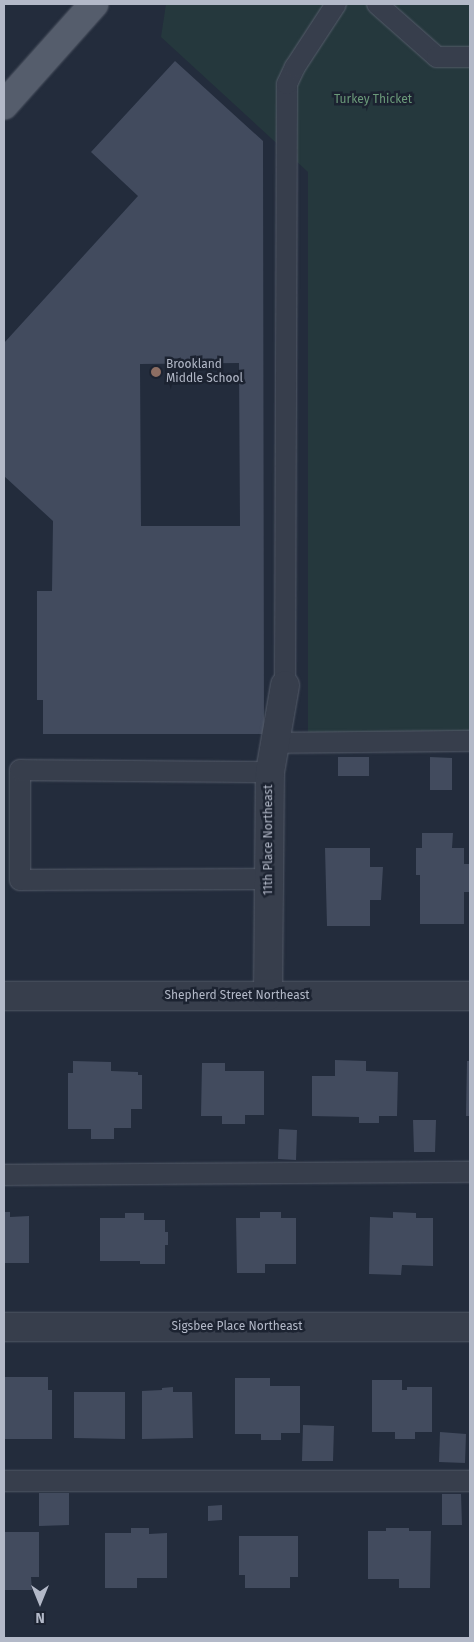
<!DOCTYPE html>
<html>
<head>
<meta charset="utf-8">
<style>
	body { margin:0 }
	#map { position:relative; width:474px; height:1642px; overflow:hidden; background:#232c3c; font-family:"Fira Sans",sans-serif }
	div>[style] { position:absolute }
	.green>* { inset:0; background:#25383d }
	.building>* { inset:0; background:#424b5e }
	.roads { filter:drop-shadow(0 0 1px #555c6a) drop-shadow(0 0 1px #555c6a) }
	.service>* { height:20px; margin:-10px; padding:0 10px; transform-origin:10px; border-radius:10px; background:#373e4c }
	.minor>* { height:28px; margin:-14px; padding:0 14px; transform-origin:14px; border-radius:14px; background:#373e4c }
	.primary>* { height:28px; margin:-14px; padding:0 14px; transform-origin:14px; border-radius:14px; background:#555d6c }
	.dots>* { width:14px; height:14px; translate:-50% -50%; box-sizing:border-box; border:2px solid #1c2331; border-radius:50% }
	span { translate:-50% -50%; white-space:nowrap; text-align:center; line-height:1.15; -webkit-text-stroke:5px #1c2331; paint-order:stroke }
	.park-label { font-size:12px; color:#6a9979 }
	.poi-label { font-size:12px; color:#b3b9c8 }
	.left { translate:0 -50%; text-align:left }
	.street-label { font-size:12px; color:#b3b9c8 }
	.frame { position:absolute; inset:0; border:5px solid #b3b9c8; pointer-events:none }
	.north { position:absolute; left:15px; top:1577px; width:50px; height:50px; -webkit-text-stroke:4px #1c2331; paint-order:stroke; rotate:180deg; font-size:14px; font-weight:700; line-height:20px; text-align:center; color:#b3b9c8 }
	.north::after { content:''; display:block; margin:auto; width:18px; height:22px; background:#b3b9c8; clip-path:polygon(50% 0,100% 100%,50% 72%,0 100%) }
</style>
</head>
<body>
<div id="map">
	<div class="green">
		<i style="clip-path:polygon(166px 4px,470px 4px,470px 734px,308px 737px,308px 172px,161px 37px)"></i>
	</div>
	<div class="building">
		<i style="clip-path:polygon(evenodd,175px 61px,263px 141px,264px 734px,43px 734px,43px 700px,37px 700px,37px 591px,52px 591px,53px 521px,4px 476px,4px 343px,138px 196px,91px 152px,175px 61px,239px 363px,240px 526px,141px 526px,140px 364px,239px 363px)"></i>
		<i style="clip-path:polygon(338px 757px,369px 757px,369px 776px,338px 776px)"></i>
		<i style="clip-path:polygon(430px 757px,452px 758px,452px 790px,430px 790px)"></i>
		<i style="clip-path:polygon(422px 833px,453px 833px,452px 848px,464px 848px,464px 864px,470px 864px,470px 892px,464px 892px,464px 924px,420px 924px,420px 875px,416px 875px,416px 848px,422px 848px)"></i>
		<i style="clip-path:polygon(325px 848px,370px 848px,370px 867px,383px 867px,381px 900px,370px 900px,370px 926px,327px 926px)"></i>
		<i style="clip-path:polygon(335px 1060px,366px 1061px,366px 1071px,398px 1072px,397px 1116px,379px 1116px,379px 1123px,359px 1123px,359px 1117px,312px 1116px,312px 1076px,335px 1076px)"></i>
		<i style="clip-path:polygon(73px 1061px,111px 1062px,111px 1071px,138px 1072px,138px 1075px,142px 1075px,142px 1109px,131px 1109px,131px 1128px,114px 1128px,114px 1139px,91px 1139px,91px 1129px,68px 1129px,68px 1073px,73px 1073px)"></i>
		<i style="clip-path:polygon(467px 1061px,470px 1061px,470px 1116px,466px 1116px)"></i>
		<i style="clip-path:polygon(202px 1063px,225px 1063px,225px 1071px,264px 1071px,264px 1115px,245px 1115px,245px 1124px,222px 1124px,222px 1116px,201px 1116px)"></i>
		<i style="clip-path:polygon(413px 1120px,436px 1120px,435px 1152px,414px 1152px)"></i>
		<i style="clip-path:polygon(279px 1129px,297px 1130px,296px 1160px,278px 1159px)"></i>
		<i style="clip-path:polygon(4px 1212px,10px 1212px,10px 1217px,29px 1216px,29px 1263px,4px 1263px)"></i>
		<i style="clip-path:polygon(260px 1212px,281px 1212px,281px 1218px,296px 1218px,296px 1264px,265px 1264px,265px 1273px,237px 1273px,236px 1218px,260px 1218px)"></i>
		<i style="clip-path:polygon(393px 1212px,416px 1213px,416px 1218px,433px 1218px,433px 1266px,402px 1265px,401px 1275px,369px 1274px,370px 1217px,393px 1218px)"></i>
		<i style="clip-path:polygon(125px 1213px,144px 1213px,144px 1220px,165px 1220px,165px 1232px,168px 1232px,168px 1245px,165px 1245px,165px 1264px,140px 1264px,140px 1261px,100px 1261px,100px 1218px,125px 1218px)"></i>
		<i style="clip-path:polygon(5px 1377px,48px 1377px,48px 1390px,52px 1390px,52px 1439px,4px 1439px)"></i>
		<i style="clip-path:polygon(235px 1378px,270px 1378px,270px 1386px,300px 1386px,300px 1433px,281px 1433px,281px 1440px,261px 1440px,261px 1434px,235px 1434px)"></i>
		<i style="clip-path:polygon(372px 1380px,402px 1380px,402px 1390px,407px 1390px,407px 1387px,432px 1387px,432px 1432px,415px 1432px,415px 1439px,395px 1439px,395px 1432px,372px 1432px)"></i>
		<i style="clip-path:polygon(173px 1387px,173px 1392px,192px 1392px,193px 1438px,142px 1439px,142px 1391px,162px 1390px,162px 1388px)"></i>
		<i style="clip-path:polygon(74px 1392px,125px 1392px,125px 1439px,74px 1438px)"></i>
		<i style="clip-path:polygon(303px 1425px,334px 1426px,333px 1461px,302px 1461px)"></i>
		<i style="clip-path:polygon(440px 1432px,466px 1434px,465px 1463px,439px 1462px)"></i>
		<i style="clip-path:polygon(39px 1493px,69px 1493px,69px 1525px,39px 1526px)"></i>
		<i style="clip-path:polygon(442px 1494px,461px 1494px,462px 1525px,442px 1525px)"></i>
		<i style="clip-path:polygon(222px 1505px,222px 1520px,208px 1521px,208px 1506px)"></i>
		<i style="clip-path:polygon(131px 1528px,149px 1528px,149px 1534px,167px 1533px,167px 1578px,137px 1578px,137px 1588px,105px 1588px,105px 1533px,131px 1533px)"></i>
		<i style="clip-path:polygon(386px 1528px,409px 1528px,409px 1531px,431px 1531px,430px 1588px,399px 1588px,399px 1579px,368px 1579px,368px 1531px,386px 1531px)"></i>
		<i style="clip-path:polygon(4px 1532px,39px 1532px,39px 1577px,31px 1577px,32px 1590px,4px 1590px)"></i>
		<i style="clip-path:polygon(239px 1536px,298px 1536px,298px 1577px,290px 1577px,290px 1588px,245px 1588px,245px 1575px,239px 1575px)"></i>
	</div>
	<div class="roads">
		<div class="service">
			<i style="left:377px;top:4px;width:80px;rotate:41.5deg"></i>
			<i style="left:437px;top:57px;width:33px"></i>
			<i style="left:285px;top:685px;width:601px;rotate:-89.81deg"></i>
			<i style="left:287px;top:84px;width:19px;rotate:-65deg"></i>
			<i style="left:295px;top:67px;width:75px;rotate:-56.9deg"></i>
			<i style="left:274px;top:743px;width:196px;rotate:-0.6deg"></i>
			<i style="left:269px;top:879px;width:249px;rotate:179.8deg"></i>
			<i style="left:20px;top:880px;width:110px;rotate:-90deg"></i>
			<i style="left:20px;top:770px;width:250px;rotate:0.5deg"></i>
			<i style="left:4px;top:1175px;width:466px;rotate:-0.4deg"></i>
			<i style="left:4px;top:1481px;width:466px"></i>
		</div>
		<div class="minor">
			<i style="left:4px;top:996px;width:466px"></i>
			<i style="left:268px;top:996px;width:224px;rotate:-89.5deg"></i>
			<i style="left:270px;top:772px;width:88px;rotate:-80.2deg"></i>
			<i style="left:4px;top:1327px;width:466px"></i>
		</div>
		<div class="primary">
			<i style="left:4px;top:105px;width:135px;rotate:-48.3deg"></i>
		</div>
	</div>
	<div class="dots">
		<i style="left:156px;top:372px;background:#8d6e63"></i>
	</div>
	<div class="park-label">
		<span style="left:373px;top:100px">Turkey Thicket</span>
	</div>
	<div class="poi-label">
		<span class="left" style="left:166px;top:372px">Brookland<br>Middle School</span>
	</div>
	<div class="street-label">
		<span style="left:269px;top:840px;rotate:-90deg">11th Place Northeast</span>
		<span style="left:237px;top:996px">Shepherd Street Northeast</span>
		<span style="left:237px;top:1327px">Sigsbee Place Northeast</span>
	</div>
	<div class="frame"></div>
	<div class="north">N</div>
</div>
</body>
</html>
